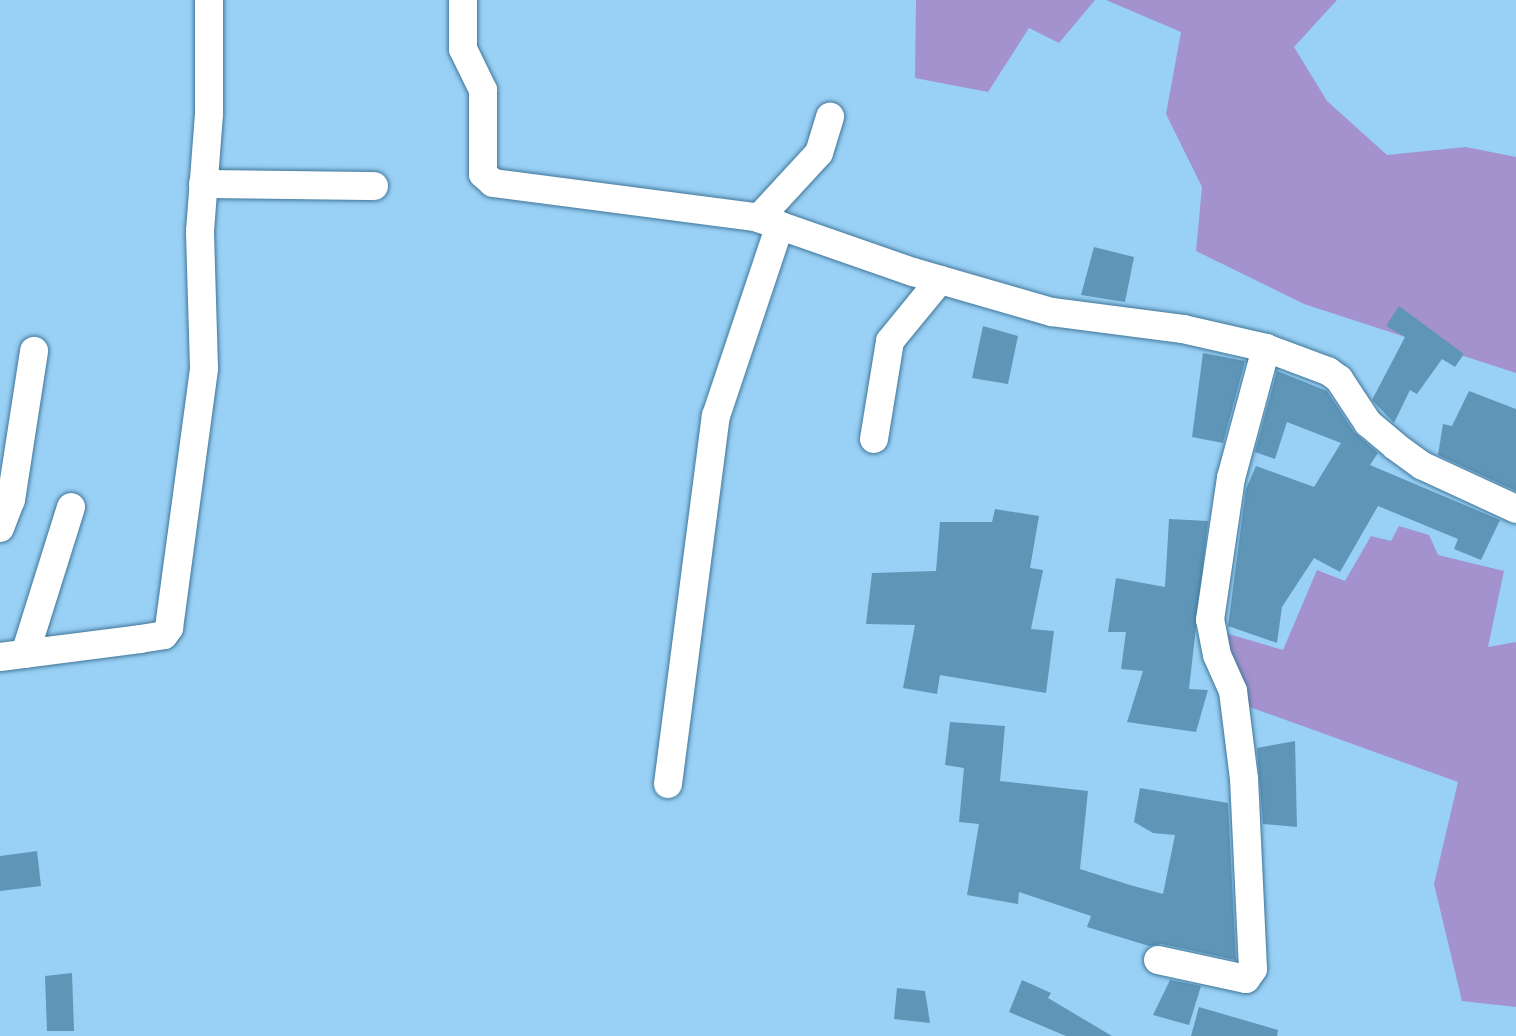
<!DOCTYPE html>
<html>
<head>
<meta charset="utf-8">
<style>
	body { margin:0 }
	#map { position:relative; width:1516px; height:1036px; overflow:hidden; background:#99d0f5; font-family:Inter,sans-serif }
	div>[style] { position:absolute }
	.green>* { inset:0; background:#a392cd }
	.building>* { inset:0; background:#5f96b8 }
	.roads { filter:drop-shadow(0 0 2px #407698) drop-shadow(0 0 2px #407698) }
	.street>* { height:28px; margin:-14px; padding:0 14px; transform-origin:14px; border-radius:14px; background:#fff }
	span { translate:-50% -50%; white-space:nowrap; text-align:center; line-height:1.15; -webkit-text-stroke:5px #d7edfc; paint-order:stroke }
</style>
</head>
<body>
<div id="map">
	<div class="green">
		<i style="clip-path:polygon(916px 0,1095px 0,1059px 43px,1029px 28px,988px 92px,915px 78px)"></i>
		<i style="clip-path:polygon(1106px 0,1337px 0,1294px 47px,1327px 101px,1387px 155px,1466px 147px,1516px 157px,1516px 373px,1304px 304px,1196px 251px,1202px 187px,1166px 114px,1181px 32px)"></i>
		<i style="clip-path:polygon(1399px 526px,1429px 535px,1438px 555px,1504px 571px,1488px 647px,1516px 642px,1516px 1007px,1462px 1001px,1434px 884px,1458px 782px,1244px 705px,1222px 632px,1283px 650px,1317px 570px,1345px 581px,1371px 536px,1391px 541px)"></i>
	</div>
	<div class="building">
		<i style="clip-path:polygon(1094px 247px,1134px 257px,1125px 302px,1081px 295px)"></i>
		<i style="clip-path:polygon(1399px 306px,1464px 354px,1455px 367px,1442px 359px,1417px 394px,1410px 390px,1394px 423px,1372px 400px,1405px 337px,1386px 326px)"></i>
		<i style="clip-path:polygon(983px 326px,1018px 336px,1008px 384px,972px 378px)"></i>
		<i style="clip-path:polygon(1203px 353px,1245px 361px,1223px 443px,1192px 437px)"></i>
		<i style="clip-path:polygon(1277px 371px,1327px 391px,1354px 432px,1378px 453px,1370px 465px,1500px 520px,1481px 560px,1454px 549px,1458px 539px,1378px 506px,1340px 572px,1314px 558px,1282px 607px,1277px 643px,1228px 626px,1246px 489px,1256px 466px,1314px 487px,1341px 443px,1287px 422px,1275px 459px,1255px 452px)"></i>
		<i style="clip-path:polygon(1469px 391px,1516px 409px,1516px 491px,1438px 455px,1443px 424px,1452px 426px)"></i>
		<i style="clip-path:polygon(995px 509px,1039px 516px,1030px 568px,1043px 570px,1031px 629px,1054px 631px,1046px 693px,940px 675px,937px 694px,903px 688px,915px 625px,866px 624px,872px 573px,936px 571px,940px 522px,992px 522px)"></i>
		<i style="clip-path:polygon(1169px 519px,1208px 521px,1189px 689px,1208px 690px,1196px 732px,1127px 722px,1143px 671px,1121px 669px,1126px 632px,1108px 632px,1116px 578px,1165px 587px)"></i>
		<i style="clip-path:polygon(950px 722px,1005px 726px,1000px 781px,1088px 791px,1080px 869px,1130px 885px,1163px 894px,1175px 835px,1153px 833px,1134px 822px,1140px 788px,1228px 803px,1236px 960px,1162px 944px,1149px 946px,1087px 927px,1091px 916px,1019px 892px,1018px 904px,967px 895px,979px 824px,959px 822px,964px 768px,945px 765px)"></i>
		<i style="clip-path:polygon(1295px 741px,1297px 827px,1263px 824px,1257px 748px)"></i>
		<i style="clip-path:polygon(37px 851px,41px 886px,0 891px,0 856px)"></i>
		<i style="clip-path:polygon(72px 973px,74px 1031px,47px 1031px,45px 976px)"></i>
		<i style="clip-path:polygon(1022px 980px,1051px 993px,1048px 998px,1112px 1036px,1066px 1036px,1009px 1012px)"></i>
		<i style="clip-path:polygon(1170px 980px,1201px 986px,1189px 1025px,1153px 1015px)"></i>
		<i style="clip-path:polygon(897px 988px,925px 991px,930px 1023px,894px 1019px)"></i>
		<i style="clip-path:polygon(1199px 1007px,1278px 1030px,1277px 1036px,1191px 1036px)"></i>
	</div>
	<div class="roads">
		<div class="street">
			<i style="left:463px;top:0;width:49px;rotate:90deg"></i>
			<i style="left:463px;top:49px;width:46px;rotate:64deg"></i>
			<i style="left:483px;top:90px;width:84px;rotate:90deg"></i>
			<i style="left:483px;top:174px;width:13px;rotate:42deg"></i>
			<i style="left:493px;top:183px;width:264px;rotate:7.4deg"></i>
			<i style="left:755px;top:217px;width:167px;rotate:19.2deg"></i>
			<i style="left:913px;top:272px;width:145px;rotate:16.1deg"></i>
			<i style="left:1052px;top:312px;width:132px;rotate:7.4deg"></i>
			<i style="left:1183px;top:329px;width:85px;rotate:12.9deg"></i>
			<i style="left:1266px;top:348px;width:66px;rotate:20.4deg"></i>
			<i style="left:1328px;top:371px;width:14px;rotate:36deg"></i>
			<i style="left:1339px;top:379px;width:53px;rotate:56.6deg"></i>
			<i style="left:1368px;top:423px;width:35px;rotate:40deg"></i>
			<i style="left:1395px;top:446px;width:34px;rotate:36deg"></i>
			<i style="left:1423px;top:466px;width:102px;rotate:24.8deg"></i>
			<i style="left:203px;top:184px;width:171px;rotate:0.7deg"></i>
			<i style="left:759px;top:218px;width:88px;rotate:-47.3deg"></i>
			<i style="left:819px;top:153px;width:38px;rotate:-73deg"></i>
			<i style="left:874px;top:439px;width:99px;rotate:-80.7deg"></i>
			<i style="left:890px;top:341px;width:79px;rotate:-50.7deg"></i>
			<i style="left:0;top:528px;width:30px;rotate:-69deg"></i>
			<i style="left:11px;top:500px;width:151px;rotate:-81.2deg"></i>
			<i style="left:25px;top:654px;width:154px;rotate:-72.6deg"></i>
			<i style="left:0;top:657px;width:141px;rotate:-7.3deg"></i>
			<i style="left:140px;top:639px;width:24px;rotate:-9deg"></i>
			<i style="left:164px;top:635px;width:9px;rotate:-54deg"></i>
			<i style="left:169px;top:628px;width:262px;rotate:-82.3deg"></i>
			<i style="left:204px;top:368px;width:137px;rotate:-91.7deg"></i>
			<i style="left:200px;top:231px;width:117px;rotate:-85.6deg"></i>
			<i style="left:209px;top:114px;width:114px;rotate:-90deg"></i>
			<i style="left:668px;top:784px;width:371px;rotate:-82.6deg"></i>
			<i style="left:716px;top:416px;width:201px;rotate:-71.5deg"></i>
			<i style="left:1158px;top:960px;width:90px;rotate:12.2deg"></i>
			<i style="left:1246px;top:979px;width:12px;rotate:-55deg"></i>
			<i style="left:1253px;top:969px;width:190px;rotate:-92.7deg"></i>
			<i style="left:1244px;top:779px;width:89px;rotate:-97.1deg"></i>
			<i style="left:1233px;top:691px;width:39px;rotate:-114deg"></i>
			<i style="left:1217px;top:655px;width:36px;rotate:-101deg"></i>
			<i style="left:1210px;top:620px;width:144px;rotate:-81.6deg"></i>
			<i style="left:1231px;top:478px;width:135px;rotate:-74.9deg"></i>
		</div>
	</div>
</div>
</body>
</html>
